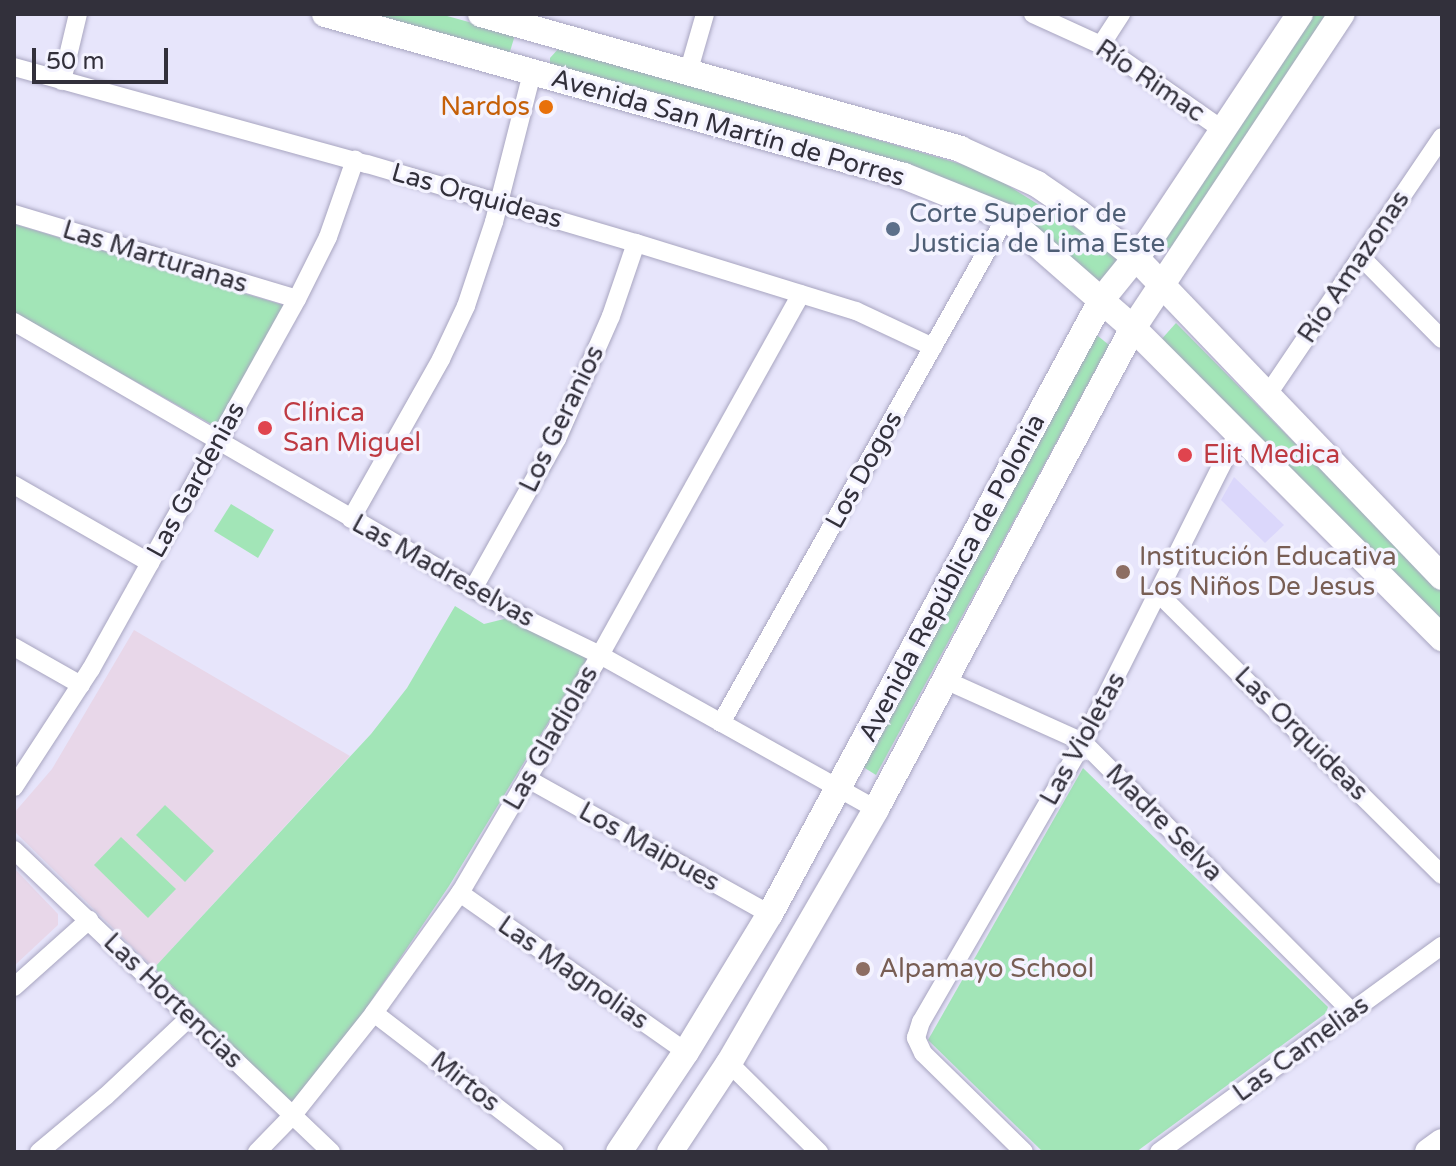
<!DOCTYPE html>
<html>
<head>
<meta charset="utf-8">
<style>
	body { margin:0 }
	#map { position:relative; width:1456px; height:1166px; overflow:hidden; background:#e7e5fb; font-family:"Varela Round",sans-serif }
	div>[style] { position:absolute }
	.built>* { inset:0; background:#dbd7fb }
	.education>* { inset:0; background:#e8d7e9 }
	.green>* { inset:0; background:#a2e5b7 }
	.roads { filter:drop-shadow(0 0 2px #a8a5c0) drop-shadow(0 0 2px #a8a5c0) }
	.street>* { height:18px; margin:-9px; padding:0 9px; transform-origin:9px; border-radius:9px; background:#fff }
	.secondary>* { height:26px; margin:-13px; padding:0 13px; transform-origin:13px; border-radius:13px; background:#fff }
	.dots>* { width:22px; height:22px; translate:-50% -50%; box-sizing:border-box; border:4px solid #f4f3ff; border-radius:50% }
	span { translate:-50% -50%; white-space:nowrap; text-align:center; line-height:1.15; -webkit-text-stroke:7px #f4f3ff; paint-order:stroke }
	.street-label { font-size:26px; color:#32303b }
	.food-label { font-size:26px; color:#c56008 }
	.right { translate:-100% -50%; text-align:right }
	.service-label { font-size:26px; color:#4e5e75 }
	.left { translate:0 -50%; text-align:left }
	.health-label { font-size:26px; color:#be3a42 }
	.education-label { font-size:26px; color:#785e54 }
	.frame { position:absolute; inset:0; border:16px solid #32303b; pointer-events:none }
	.scale { position:absolute; left:32px; top:48px; width:136px; height:36px; box-sizing:border-box; border:4px solid #32303b; border-top:0; padding-left:10px; font-size:24px; line-height:28px; white-space:nowrap; color:#32303b; -webkit-text-stroke:6px #f4f3ff; paint-order:stroke }
</style>
</head>
<body>
<div id="map">
	<div class="built">
		<i style="clip-path:polygon(1234px 477px,1284px 525px,1265px 543px,1221px 500px)"></i>
	</div>
	<div class="education">
		<i style="clip-path:polygon(134px 630px,350px 756px,154px 968px,14px 831px,14px 813px,52px 769px)"></i>
		<i style="clip-path:polygon(14px 868px,58px 914px,58px 925px,14px 966px)"></i>
	</div>
	<div class="green">
		<i style="clip-path:polygon(351px 14px,440px 14px,515px 35px,508px 58px)"></i>
		<i style="clip-path:polygon(1311px 14px,1332px 14px,1173px 251px,1158px 241px)"></i>
		<i style="clip-path:polygon(559px 48px,985px 171px,1108px 248px,1117px 256px,1117px 268px,1107px 279px,1098px 282px,1016px 217px,550px 69px,550px 58px)"></i>
		<i style="clip-path:polygon(14px 224px,286px 306px,218px 428px,14px 313px)"></i>
		<i style="clip-path:polygon(1176px 323px,1442px 592px,1442px 627px,1159px 342px)"></i>
		<i style="clip-path:polygon(1093px 332px,1109px 345px,876px 775px,860px 765px)"></i>
		<i style="clip-path:polygon(231px 504px,274px 530px,258px 558px,214px 531px)"></i>
		<i style="clip-path:polygon(455px 606px,484px 624px,512px 617px,588px 657px,449px 886px,359px 1019px,291px 1104px,154px 968px,371px 734px,407px 688px)"></i>
		<i style="clip-path:polygon(1083px 768px,1328px 1007px,1326px 1013px,1136px 1152px,1043px 1152px,928px 1040px)"></i>
		<i style="clip-path:polygon(165px 805px,214px 851px,185px 882px,136px 835px)"></i>
		<i style="clip-path:polygon(121px 837px,176px 889px,148px 918px,94px 865px)"></i>
	</div>
	<div class="roads">
		<div class="street">
			<i style="left:1033px;top:14px;width:75px;rotate:24.5deg"></i>
			<i style="left:1101px;top:45px;width:149px;rotate:34.9deg"></i>
			<i style="left:1101px;top:45px;width:37px;rotate:-57deg"></i>
			<i style="left:14px;top:67px;width:366px;rotate:15.4deg"></i>
			<i style="left:367px;top:164px;width:280px;rotate:16.4deg"></i>
			<i style="left:636px;top:243px;width:230px;rotate:17.2deg"></i>
			<i style="left:856px;top:311px;width:85px;rotate:25.1deg"></i>
			<i style="left:688px;top:73px;width:61px;rotate:-73.9deg"></i>
			<i style="left:62px;top:81px;width:69px;rotate:-76.6deg"></i>
			<i style="left:14px;top:214px;width:295px;rotate:16.7deg"></i>
			<i style="left:1361px;top:257px;width:115px;rotate:45.4deg"></i>
			<i style="left:14px;top:322px;width:592px;rotate:30.12deg"></i>
			<i style="left:526px;top:619px;width:82px;rotate:25.9deg"></i>
			<i style="left:600px;top:655px;width:316px;rotate:29.2deg"></i>
			<i style="left:1266px;top:397px;width:314px;rotate:-55.9deg"></i>
			<i style="left:14px;top:485px;width:157px;rotate:29.8deg"></i>
			<i style="left:351px;top:519px;width:184px;rotate:-60.6deg"></i>
			<i style="left:441px;top:359px;width:59px;rotate:-64.7deg"></i>
			<i style="left:466px;top:306px;width:89px;rotate:-71.6deg"></i>
			<i style="left:494px;top:222px;width:154px;rotate:-75.7deg"></i>
			<i style="left:473px;top:589px;width:172px;rotate:-60.8deg"></i>
			<i style="left:557px;top:439px;width:134px;rotate:-66.3deg"></i>
			<i style="left:611px;top:316px;width:77px;rotate:-71.1deg"></i>
			<i style="left:1159px;top:594px;width:399px;rotate:44.8deg"></i>
			<i style="left:14px;top:647px;width:77px;rotate:29.6deg"></i>
			<i style="left:945px;top:680px;width:151px;rotate:24.2deg"></i>
			<i style="left:1083px;top:742px;width:381px;rotate:45.1deg"></i>
			<i style="left:721px;top:723px;width:581px;rotate:-60.61deg"></i>
			<i style="left:528px;top:779px;width:277px;rotate:29.2deg"></i>
			<i style="left:14px;top:787px;width:141px;rotate:-56.9deg"></i>
			<i style="left:91px;top:669px;width:423px;rotate:-60.9deg"></i>
			<i style="left:297px;top:299px;width:69px;rotate:-63.4deg"></i>
			<i style="left:328px;top:237px;width:82px;rotate:-70.7deg"></i>
			<i style="left:14px;top:850px;width:438px;rotate:43.6deg"></i>
			<i style="left:460px;top:893px;width:276px;rotate:35.1deg"></i>
			<i style="left:14px;top:987px;width:101px;rotate:-41.8deg"></i>
			<i style="left:374px;top:1013px;width:228px;rotate:37.5deg"></i>
			<i style="left:729px;top:1063px;width:127px;rotate:44.7deg"></i>
			<i style="left:39px;top:1152px;width:87px;rotate:-39.9deg"></i>
			<i style="left:106px;top:1096px;width:115px;rotate:-43.2deg"></i>
			<i style="left:257px;top:1152px;width:52px;rotate:-45.8deg"></i>
			<i style="left:293px;top:1115px;width:130px;rotate:-51.5deg"></i>
			<i style="left:374px;top:1013px;width:148px;rotate:-54.4deg"></i>
			<i style="left:460px;top:893px;width:276px;rotate:-59.5deg"></i>
			<i style="left:600px;top:655px;width:413px;rotate:-60.9deg"></i>
			<i style="left:1024px;top:1152px;width:141px;rotate:-135.6deg"></i>
			<i style="left:923px;top:1053px;width:17px;rotate:-115deg"></i>
			<i style="left:916px;top:1038px;width:17px;rotate:-73deg"></i>
			<i style="left:921px;top:1022px;width:323px;rotate:-59.9deg"></i>
			<i style="left:1083px;top:742px;width:347px;rotate:-63.4deg"></i>
			<i style="left:1159px;top:1152px;width:350px;rotate:-36.1deg"></i>
		</div>
		<div class="secondary">
			<i style="left:325px;top:14px;width:601px;rotate:15.63deg"></i>
			<i style="left:904px;top:176px;width:110px;rotate:21.9deg"></i>
			<i style="left:1006px;top:217px;width:169px;rotate:41.2deg"></i>
			<i style="left:1133px;top:328px;width:438px;rotate:45.1deg"></i>
			<i style="left:481px;top:14px;width:498px;rotate:15.7deg"></i>
			<i style="left:960px;top:149px;width:85px;rotate:24.4deg"></i>
			<i style="left:1037px;top:184px;width:50px;rotate:34.3deg"></i>
			<i style="left:1078px;top:212px;width:73px;rotate:38.3deg"></i>
			<i style="left:1135px;top:257px;width:443px;rotate:46.2deg"></i>
			<i style="left:619px;top:1152px;width:120px;rotate:-56.2deg"></i>
			<i style="left:686px;top:1052px;width:162px;rotate:-58.7deg"></i>
			<i style="left:770px;top:914px;width:699px;rotate:-61.64deg"></i>
			<i style="left:1102px;top:299px;width:75px;rotate:-51deg"></i>
			<i style="left:1149px;top:241px;width:273px;rotate:-56.4deg"></i>
			<i style="left:670px;top:1152px;width:107px;rotate:-56.5deg"></i>
			<i style="left:729px;top:1063px;width:293px;rotate:-59.9deg"></i>
			<i style="left:876px;top:809px;width:545px;rotate:-61.88deg"></i>
			<i style="left:1133px;top:328px;width:377px;rotate:-56.4deg"></i>
			<i style="left:1428px;top:1152px;width:17px;rotate:-36deg"></i>
		</div>
	</div>
	<div class="dots">
		<i style="left:546px;top:107px;background:#e8710a"></i>
		<i style="left:893px;top:229px;background:#5c6f8a"></i>
		<i style="left:265px;top:428px;background:#e0444e"></i>
		<i style="left:1185px;top:455px;background:#e0444e"></i>
		<i style="left:1123px;top:572px;background:#8d6e63"></i>
		<i style="left:863px;top:969px;background:#8d6e63"></i>
	</div>
	<div class="street-label">
		<span style="left:1150px;top:81px;rotate:34deg">Río Rimac</span>
		<span style="left:728px;top:128px;rotate:16deg">Avenida San Martín de Porres</span>
		<span style="left:477px;top:196px;rotate:16deg">Las Orquideas</span>
		<span style="left:155px;top:257px;rotate:17deg">Las Marturanas</span>
		<span style="left:1354px;top:267px;rotate:-56deg">Río Amazonas</span>
		<span style="left:562px;top:419px;rotate:-64deg">Los Geranios</span>
		<span style="left:864px;top:470px;rotate:-61deg">Los Dogos</span>
		<span style="left:196px;top:480px;rotate:-61deg">Las Gardenias</span>
		<span style="left:443px;top:571px;rotate:29deg">Las Madreselvas</span>
		<span style="left:952px;top:578px;rotate:-62deg">Avenida República de Polonia</span>
		<span style="left:1301px;top:734px;rotate:45deg">Las Orquideas</span>
		<span style="left:551px;top:738px;rotate:-60deg">Las Gladiolas</span>
		<span style="left:1083px;top:739px;rotate:-61deg">Las Violetas</span>
		<span style="left:1164px;top:823px;rotate:45deg">Madre Selva</span>
		<span style="left:649px;top:847px;rotate:29deg">Los Maipues</span>
		<span style="left:573px;top:973px;rotate:35deg">Las Magnolias</span>
		<span style="left:173px;top:1001px;rotate:44deg">Las Hortencias</span>
		<span style="left:1301px;top:1049px;rotate:-36deg">Las Camelias</span>
		<span style="left:465px;top:1082px;rotate:38deg">Mirtos</span>
	</div>
	<div class="food-label">
		<span class="right" style="left:530px;top:107px">Nardos</span>
	</div>
	<div class="service-label">
		<span class="left" style="left:909px;top:229px">Corte Superior de<br>Justicia de Lima Este</span>
	</div>
	<div class="health-label">
		<span class="left" style="left:283px;top:428px">Clínica<br>San Miguel</span>
		<span class="left" style="left:1203px;top:455px">Elit Medica</span>
	</div>
	<div class="education-label">
		<span class="left" style="left:1139px;top:572px">Institución Educativa<br>Los Niños De Jesus</span>
		<span class="left" style="left:879px;top:969px">Alpamayo School</span>
	</div>
	<div class="frame"></div>
	<div class="scale">50 m</div>
</div>
</body>
</html>
